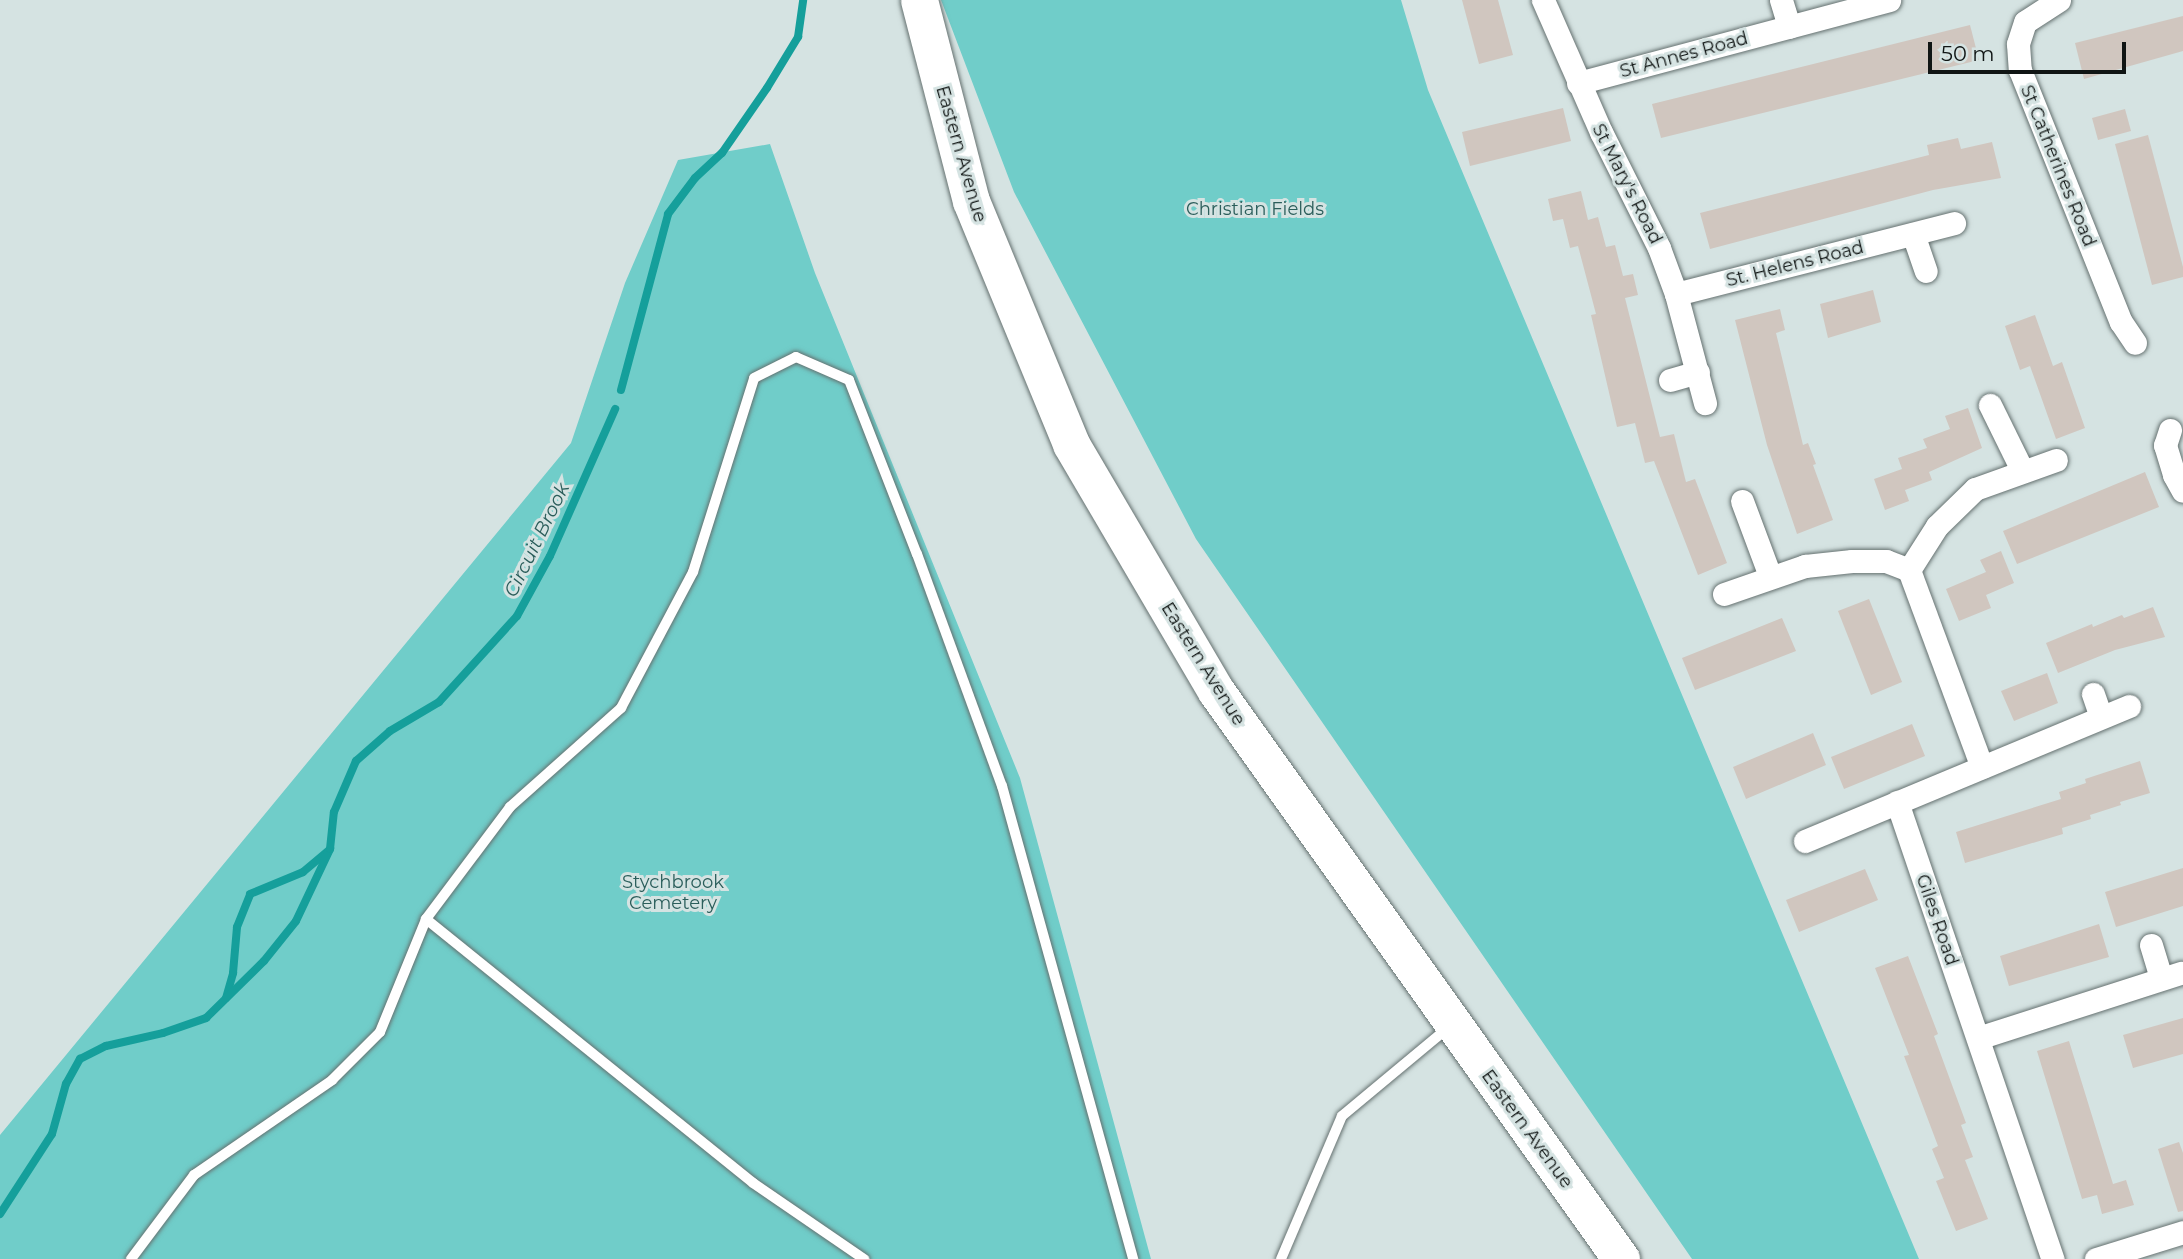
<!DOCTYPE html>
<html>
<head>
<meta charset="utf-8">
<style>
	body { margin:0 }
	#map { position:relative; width:2183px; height:1259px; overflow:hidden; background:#d5e3e2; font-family:Montserrat,sans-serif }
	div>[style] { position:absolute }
	.green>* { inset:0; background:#70cdc9 }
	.stream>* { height:8px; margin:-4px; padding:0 4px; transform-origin:4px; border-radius:4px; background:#159f9b }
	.building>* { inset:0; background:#d0c6bf }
	.roads { filter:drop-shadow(0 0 2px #657170) drop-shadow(0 0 2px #657170) }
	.service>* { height:10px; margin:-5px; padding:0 5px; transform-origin:5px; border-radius:5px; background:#fff }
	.minor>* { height:23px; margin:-11.5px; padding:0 11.5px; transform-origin:11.5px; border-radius:11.5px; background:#fff }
	.trunk>* { height:37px; margin:-18.5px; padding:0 18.5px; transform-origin:18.5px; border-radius:18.5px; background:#fff }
	span { translate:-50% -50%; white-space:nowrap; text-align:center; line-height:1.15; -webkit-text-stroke:6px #d5e3e2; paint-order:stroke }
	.street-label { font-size:18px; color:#101514 }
	.park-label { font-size:18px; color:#2b5e5b }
	.water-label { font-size:19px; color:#2a5d5a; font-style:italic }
	.scale { position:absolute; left:1928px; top:42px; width:198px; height:32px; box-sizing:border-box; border:4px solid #101514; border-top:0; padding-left:9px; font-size:21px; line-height:24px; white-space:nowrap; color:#101514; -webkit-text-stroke:5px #d5e3e2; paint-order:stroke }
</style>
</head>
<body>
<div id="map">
	<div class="green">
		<i style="clip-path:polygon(941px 0,1401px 0,1428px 90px,1919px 1259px,1692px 1259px,1196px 539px,1014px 192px)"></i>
		<i style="clip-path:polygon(770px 144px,815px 273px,1020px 778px,1151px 1259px,0 1259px,0 1135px,571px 443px,625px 283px,678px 160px)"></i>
	</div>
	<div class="stream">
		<i style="left:621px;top:390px;width:182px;rotate:-75deg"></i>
		<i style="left:668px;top:214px;width:45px;rotate:-53.1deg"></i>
		<i style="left:695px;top:178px;width:37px;rotate:-43deg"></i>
		<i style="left:722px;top:153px;width:79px;rotate:-55.3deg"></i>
		<i style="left:767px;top:88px;width:60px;rotate:-58.7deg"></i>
		<i style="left:798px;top:37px;width:37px;rotate:-82deg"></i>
		<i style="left:226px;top:998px;width:26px;rotate:-74deg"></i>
		<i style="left:233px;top:973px;width:46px;rotate:-85deg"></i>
		<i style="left:237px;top:927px;width:35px;rotate:-68deg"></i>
		<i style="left:250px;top:894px;width:57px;rotate:-22.5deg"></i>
		<i style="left:303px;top:872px;width:33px;rotate:-40deg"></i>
		<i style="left:0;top:1214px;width:95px;rotate:-57deg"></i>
		<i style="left:52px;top:1134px;width:52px;rotate:-74.4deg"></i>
		<i style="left:66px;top:1084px;width:29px;rotate:-61deg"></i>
		<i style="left:80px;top:1059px;width:29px;rotate:-27deg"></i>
		<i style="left:106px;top:1046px;width:58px;rotate:-12.8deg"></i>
		<i style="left:163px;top:1033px;width:46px;rotate:-19.2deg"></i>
		<i style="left:206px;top:1018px;width:81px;rotate:-44.5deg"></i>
		<i style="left:264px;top:961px;width:51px;rotate:-51.3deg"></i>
		<i style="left:296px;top:921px;width:80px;rotate:-64.7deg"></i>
		<i style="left:330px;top:849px;width:37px;rotate:-84deg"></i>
		<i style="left:334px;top:812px;width:56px;rotate:-66.7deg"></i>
		<i style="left:356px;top:761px;width:45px;rotate:-41.4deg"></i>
		<i style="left:390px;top:731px;width:57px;rotate:-30.6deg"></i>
		<i style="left:439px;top:702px;width:116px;rotate:-47.8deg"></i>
		<i style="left:517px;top:616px;width:68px;rotate:-61.2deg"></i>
		<i style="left:550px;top:556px;width:161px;rotate:-66.1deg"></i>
	</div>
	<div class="building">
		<i style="clip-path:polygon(1462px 0,1498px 0,1513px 55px,1479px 64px)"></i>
		<i style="clip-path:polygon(2183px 16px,2183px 51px,2084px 79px,2075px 43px)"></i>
		<i style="clip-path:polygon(1970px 25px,1979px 60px,1661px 138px,1652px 104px)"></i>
		<i style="clip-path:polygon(1563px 108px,1571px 141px,1470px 166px,1462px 132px)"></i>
		<i style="clip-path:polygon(2125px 109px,2131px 131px,2098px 140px,2092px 118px)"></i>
		<i style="clip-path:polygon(2148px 135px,2183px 267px,2183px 277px,2152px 285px,2115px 144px)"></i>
		<i style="clip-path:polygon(1958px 138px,1961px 149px,1992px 142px,2001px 178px,1933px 190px,1710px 249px,1700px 213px,1929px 155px,1927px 145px)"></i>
		<i style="clip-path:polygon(1581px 191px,1588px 220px,1598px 217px,1606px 247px,1615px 245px,1623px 276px,1633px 274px,1638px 295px,1625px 298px,1660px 437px,1674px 434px,1686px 482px,1695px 479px,1727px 563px,1698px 575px,1654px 461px,1645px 463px,1635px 423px,1617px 427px,1591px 315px,1596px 314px,1578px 246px,1570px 248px,1563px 219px,1553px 221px,1548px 199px)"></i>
		<i style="clip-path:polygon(1873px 290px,1881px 322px,1828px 338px,1820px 304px)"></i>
		<i style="clip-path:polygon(1780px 309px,1785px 330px,1776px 333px,1803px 445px,1808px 443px,1816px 464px,1813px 465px,1833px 520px,1797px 534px,1767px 445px,1735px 320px)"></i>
		<i style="clip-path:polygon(2035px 315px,2053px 366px,2062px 362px,2085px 428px,2056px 439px,2030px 366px,2020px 370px,2005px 326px)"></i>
		<i style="clip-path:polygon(1968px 408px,1982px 448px,1929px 472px,1932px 480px,1905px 490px,1909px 501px,1885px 510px,1874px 479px,1902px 469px,1898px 458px,1927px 448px,1923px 439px,1950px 429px,1945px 416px)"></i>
		<i style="clip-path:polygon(2145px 472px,2159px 507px,2017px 564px,2003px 531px)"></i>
		<i style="clip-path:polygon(2001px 551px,2014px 583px,1986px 595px,1991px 608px,1959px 621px,1946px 589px,1986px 572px,1980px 560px)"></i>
		<i style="clip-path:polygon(1869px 599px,1902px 682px,1871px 695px,1838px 611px)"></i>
		<i style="clip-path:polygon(2153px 607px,2165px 637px,2115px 650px,2058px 673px,2046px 643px,2092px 624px,2093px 627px,2122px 615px,2124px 618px)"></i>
		<i style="clip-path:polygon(1782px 618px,1796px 651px,1695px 690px,1682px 658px)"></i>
		<i style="clip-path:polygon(2047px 673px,2058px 703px,2014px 721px,2001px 691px)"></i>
		<i style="clip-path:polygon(1912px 724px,1925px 756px,1844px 789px,1831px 757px)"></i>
		<i style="clip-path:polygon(1813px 733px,1826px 765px,1746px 799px,1733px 767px)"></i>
		<i style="clip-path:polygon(2140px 761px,2150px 793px,2120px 802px,2121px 805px,2090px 815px,2091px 819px,2062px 828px,2063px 834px,1965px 863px,1956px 832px,2061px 799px,2059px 792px,2086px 783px,2085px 779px)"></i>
		<i style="clip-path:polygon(2183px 868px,2183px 906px,2116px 927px,2105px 892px)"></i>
		<i style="clip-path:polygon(1865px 869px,1878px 900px,1799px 932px,1786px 900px)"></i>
		<i style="clip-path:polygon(2099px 924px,2109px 957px,2009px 986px,2000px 956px)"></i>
		<i style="clip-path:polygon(1908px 956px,1938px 1034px,1934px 1036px,1966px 1123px,1961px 1125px,1973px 1157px,1965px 1160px,1988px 1219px,1956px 1231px,1936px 1181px,1944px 1178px,1932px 1149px,1938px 1146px,1904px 1056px,1909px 1055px,1875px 968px)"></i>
		<i style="clip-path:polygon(2183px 1018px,2183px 1054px,2133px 1068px,2123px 1035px)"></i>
		<i style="clip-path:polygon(2069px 1041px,2113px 1184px,2126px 1180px,2134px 1205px,2102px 1214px,2097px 1195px,2082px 1199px,2037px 1051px)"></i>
		<i style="clip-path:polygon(2179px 1142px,2183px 1153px,2183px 1211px,2178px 1212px,2158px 1149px)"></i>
	</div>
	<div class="roads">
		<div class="service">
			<i style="left:426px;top:919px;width:420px;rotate:38.9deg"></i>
			<i style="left:753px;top:1183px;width:135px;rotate:34.4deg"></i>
			<i style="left:131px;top:1259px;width:105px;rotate:-53.1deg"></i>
			<i style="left:194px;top:1175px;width:168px;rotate:-34.5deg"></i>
			<i style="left:332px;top:1080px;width:68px;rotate:-45deg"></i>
			<i style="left:380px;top:1032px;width:122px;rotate:-67.8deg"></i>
			<i style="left:426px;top:919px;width:140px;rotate:-53.1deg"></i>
			<i style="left:510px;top:807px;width:149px;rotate:-41.7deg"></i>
			<i style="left:621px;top:708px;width:154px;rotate:-62.1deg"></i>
			<i style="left:693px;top:572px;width:203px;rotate:-72.5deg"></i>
			<i style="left:754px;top:378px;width:47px;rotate:-26.6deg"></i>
			<i style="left:796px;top:357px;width:58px;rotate:23.5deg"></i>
			<i style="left:849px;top:380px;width:187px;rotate:68.7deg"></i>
			<i style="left:917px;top:554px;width:247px;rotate:69.9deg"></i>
			<i style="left:1002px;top:786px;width:491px;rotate:74.5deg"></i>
			<i style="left:1281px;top:1259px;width:155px;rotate:-66.9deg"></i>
			<i style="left:1342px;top:1116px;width:139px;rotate:-39.8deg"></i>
		</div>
		<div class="minor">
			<i style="left:1543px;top:0;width:144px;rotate:66.3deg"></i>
			<i style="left:1601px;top:132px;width:130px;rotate:63.4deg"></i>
			<i style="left:1659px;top:248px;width:49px;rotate:69.7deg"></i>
			<i style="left:1676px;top:294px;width:113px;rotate:75.1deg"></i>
			<i style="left:1781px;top:0;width:28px;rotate:73deg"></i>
			<i style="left:2059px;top:0;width:40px;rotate:147.1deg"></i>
			<i style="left:2025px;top:22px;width:23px;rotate:108deg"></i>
			<i style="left:2018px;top:44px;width:26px;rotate:86deg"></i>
			<i style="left:2020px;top:70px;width:271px;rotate:68.2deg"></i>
			<i style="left:2121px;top:322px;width:25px;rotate:56deg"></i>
			<i style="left:1578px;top:83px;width:322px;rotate:-14.9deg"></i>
			<i style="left:1913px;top:234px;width:39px;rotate:71deg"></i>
			<i style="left:1676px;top:294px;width:287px;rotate:-14.3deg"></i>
			<i style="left:1670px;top:380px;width:29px;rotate:-16deg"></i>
			<i style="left:1990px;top:405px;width:72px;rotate:63.8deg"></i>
			<i style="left:2170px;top:430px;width:16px;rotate:108deg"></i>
			<i style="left:2165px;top:445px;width:31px;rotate:73deg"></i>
			<i style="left:2174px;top:475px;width:18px;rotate:61deg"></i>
			<i style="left:1742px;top:501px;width:80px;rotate:69.5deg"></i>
			<i style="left:1909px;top:570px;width:52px;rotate:-57.5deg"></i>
			<i style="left:1937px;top:526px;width:53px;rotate:-44.2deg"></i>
			<i style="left:1975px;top:489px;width:86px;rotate:-19.7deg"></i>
			<i style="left:1724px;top:594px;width:86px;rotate:-19.1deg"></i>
			<i style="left:1805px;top:566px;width:47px;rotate:-6.1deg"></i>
			<i style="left:1852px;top:561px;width:34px"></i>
			<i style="left:1886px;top:561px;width:25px;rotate:21deg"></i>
			<i style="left:1909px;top:570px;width:210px;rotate:69.7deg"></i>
			<i style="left:2093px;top:694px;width:24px;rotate:71deg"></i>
			<i style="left:1897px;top:802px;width:483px;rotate:71.2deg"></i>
			<i style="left:1805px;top:841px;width:351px;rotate:-22.6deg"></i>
			<i style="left:2151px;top:945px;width:34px;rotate:73deg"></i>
			<i style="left:1978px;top:1038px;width:213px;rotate:-17.8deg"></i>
			<i style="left:2096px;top:1259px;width:91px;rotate:-17.2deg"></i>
		</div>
		<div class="trunk">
			<i style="left:919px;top:0;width:208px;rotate:75.5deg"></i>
			<i style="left:971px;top:201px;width:263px;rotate:67.6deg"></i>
			<i style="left:1071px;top:444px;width:286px;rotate:59.6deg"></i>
			<i style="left:1216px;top:691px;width:698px;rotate:54.51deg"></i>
		</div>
	</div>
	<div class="street-label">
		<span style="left:1684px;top:55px;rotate:-15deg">St Annes Road</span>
		<span style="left:961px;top:154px;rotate:74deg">Eastern Avenue</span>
		<span style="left:2058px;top:166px;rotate:68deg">St Catherines Road</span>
		<span style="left:1627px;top:184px;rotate:63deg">St Mary's Road</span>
		<span style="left:1795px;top:264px;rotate:-14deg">St. Helens Road</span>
		<span style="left:1203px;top:664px;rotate:58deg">Eastern Avenue</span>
		<span style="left:1937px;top:920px;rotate:71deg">Giles Road</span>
		<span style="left:1527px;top:1129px;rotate:54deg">Eastern Avenue</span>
	</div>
	<div class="park-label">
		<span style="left:1255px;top:209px">Christian Fields</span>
		<span style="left:673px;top:893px">Stychbrook<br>Cemetery</span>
	</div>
	<div class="water-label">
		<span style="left:537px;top:540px;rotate:-64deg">Circuit Brook</span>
	</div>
	<div class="scale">50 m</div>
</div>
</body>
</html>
